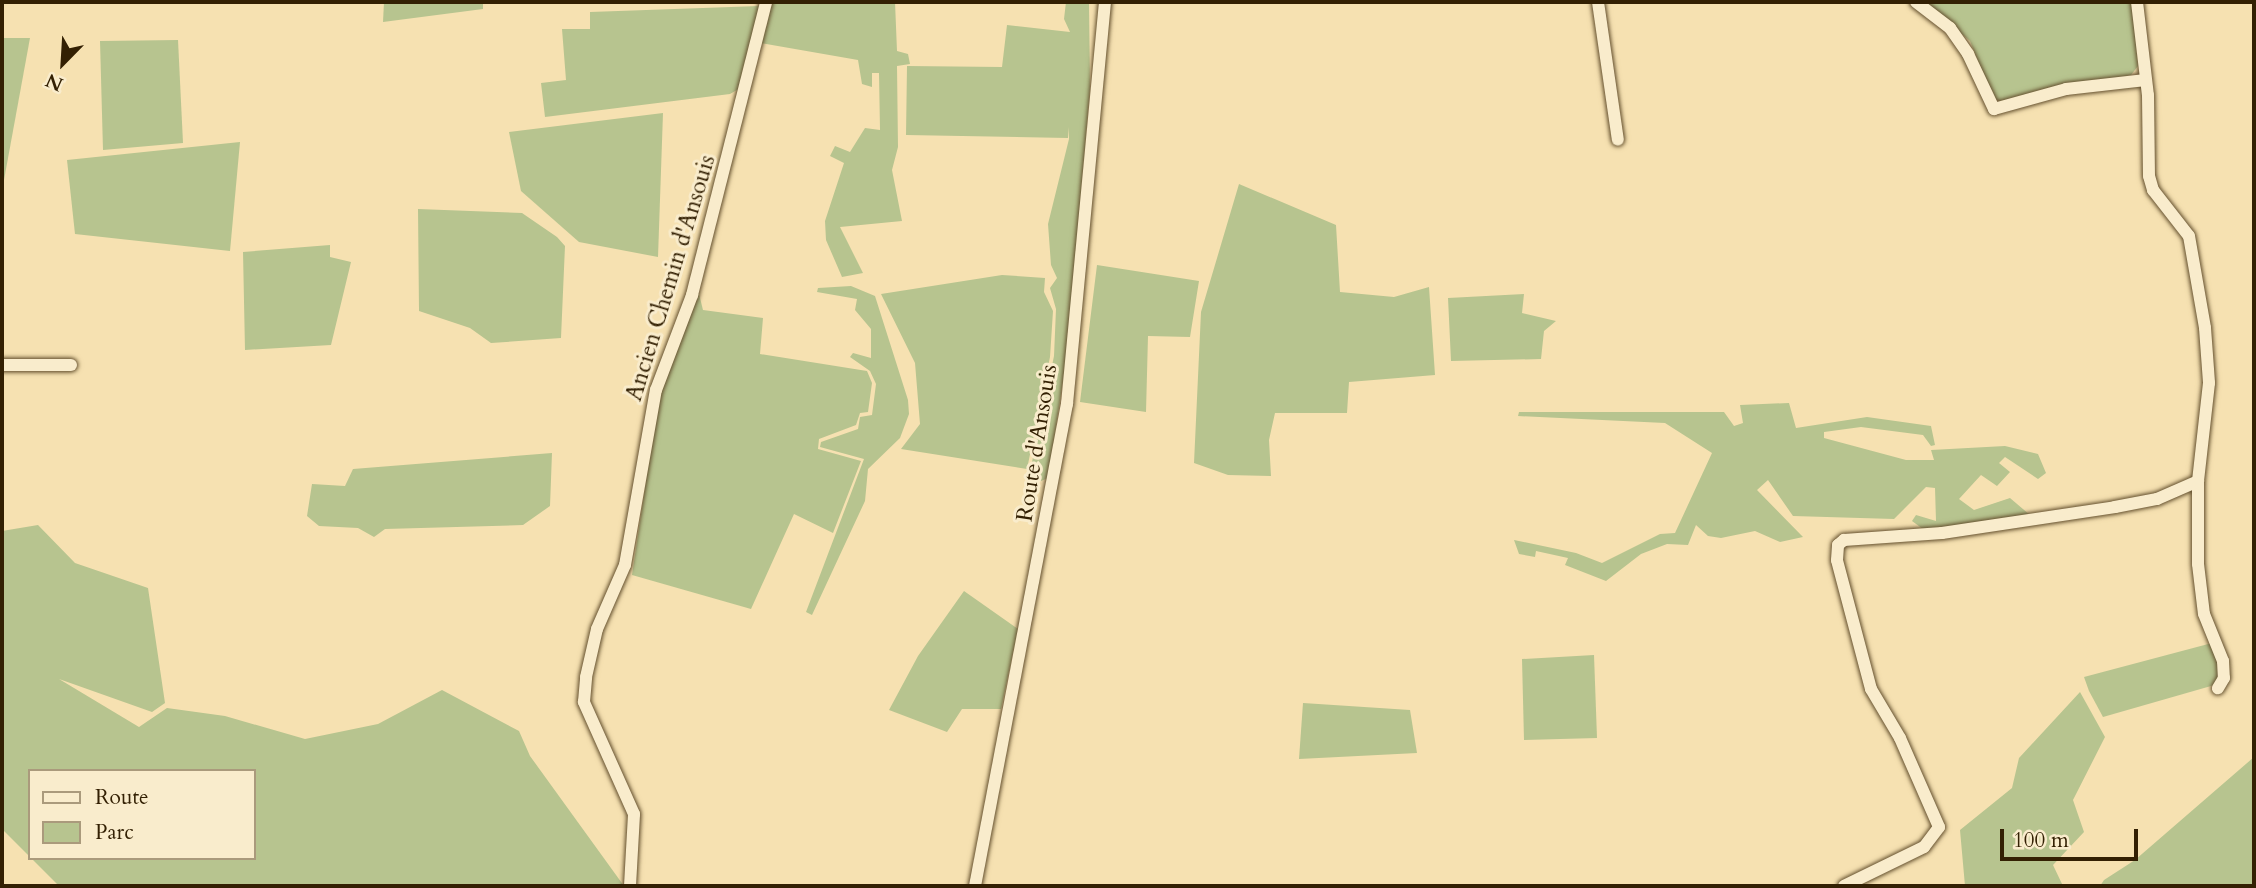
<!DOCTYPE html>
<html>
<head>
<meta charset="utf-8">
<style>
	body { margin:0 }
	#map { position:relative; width:2256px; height:888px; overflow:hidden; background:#f6e1b1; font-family:Cardo,serif }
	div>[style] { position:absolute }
	.green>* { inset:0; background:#b7c48f }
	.roads { filter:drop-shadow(0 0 2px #64502e) drop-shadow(0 0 2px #64502e) }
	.minor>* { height:12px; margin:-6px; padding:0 6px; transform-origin:6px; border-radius:6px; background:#f9eccc }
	span { translate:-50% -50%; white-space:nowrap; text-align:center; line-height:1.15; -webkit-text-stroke:6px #f9eccc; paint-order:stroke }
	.street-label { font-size:23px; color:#332003 }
	.frame { position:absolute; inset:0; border:4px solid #332003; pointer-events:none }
	.legend { position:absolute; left:28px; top:769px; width:228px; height:91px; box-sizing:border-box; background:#f9eccc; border:2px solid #aa9a7c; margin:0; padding:9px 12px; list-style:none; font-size:21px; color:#332003 }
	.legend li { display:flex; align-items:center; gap:14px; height:35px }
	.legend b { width:35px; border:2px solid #aa9a7c }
	.north { position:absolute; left:28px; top:28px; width:70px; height:70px; -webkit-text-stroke:5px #f9eccc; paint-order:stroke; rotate:204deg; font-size:19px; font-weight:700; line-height:28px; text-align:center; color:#332003 }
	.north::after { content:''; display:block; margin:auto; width:24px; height:32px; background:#332003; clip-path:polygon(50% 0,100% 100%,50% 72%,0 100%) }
	.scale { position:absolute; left:2000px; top:829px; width:138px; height:32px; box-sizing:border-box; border:4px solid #332003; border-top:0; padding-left:9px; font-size:21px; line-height:24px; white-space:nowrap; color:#332003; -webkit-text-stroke:5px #f9eccc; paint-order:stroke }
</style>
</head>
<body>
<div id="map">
	<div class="green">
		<i style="clip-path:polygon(384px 2px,483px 2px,483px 9px,383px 22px)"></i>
		<i style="clip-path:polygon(770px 2px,895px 2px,897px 51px,908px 54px,910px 64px,897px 66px,898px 147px,892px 170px,902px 221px,840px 227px,863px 273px,842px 277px,826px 240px,825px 221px,844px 163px,830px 156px,835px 146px,850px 152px,865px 128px,880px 130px,879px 73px,872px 73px,872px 87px,862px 84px,858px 60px,761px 43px)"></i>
		<i style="clip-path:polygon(1066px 2px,1089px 2px,1090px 89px,1067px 355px,1048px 478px,1041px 481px,1032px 477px,1032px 462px,1054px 356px,1056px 309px,1050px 288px,1057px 278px,1051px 265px,1048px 224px,1069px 139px,1069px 127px,1068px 138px,906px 135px,907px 66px,1002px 67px,1007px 25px,1070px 32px,1064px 19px)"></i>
		<i style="clip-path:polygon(1924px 2px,2132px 2px,2138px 66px,2131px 75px,2034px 94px,2007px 104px,1993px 98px,1970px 41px)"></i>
		<i style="clip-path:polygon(759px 6px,742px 87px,730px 94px,545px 117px,541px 83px,566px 80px,562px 29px,590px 29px,590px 12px)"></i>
		<i style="clip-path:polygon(2px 38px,30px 38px,4px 180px,2px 180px)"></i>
		<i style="clip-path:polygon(178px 40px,183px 143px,103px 150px,100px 41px)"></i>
		<i style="clip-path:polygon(663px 113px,658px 257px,579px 242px,521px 191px,509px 132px)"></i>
		<i style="clip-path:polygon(240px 142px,230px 251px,75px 234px,67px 160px)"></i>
		<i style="clip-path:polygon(1239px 184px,1336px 225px,1340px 292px,1394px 297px,1429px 287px,1435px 375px,1349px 382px,1347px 413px,1275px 413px,1269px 440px,1271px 476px,1228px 475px,1194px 463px,1201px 312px)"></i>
		<i style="clip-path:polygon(418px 209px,522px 213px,557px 237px,565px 246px,561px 338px,491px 343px,470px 328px,419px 311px)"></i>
		<i style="clip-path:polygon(330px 245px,330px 257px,351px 262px,331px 345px,245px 350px,243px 252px)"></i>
		<i style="clip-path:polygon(1097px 265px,1199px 281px,1190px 337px,1148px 336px,1146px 412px,1080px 402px)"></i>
		<i style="clip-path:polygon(1002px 275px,1045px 278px,1044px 292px,1053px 311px,1050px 357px,1027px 469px,901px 449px,920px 424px,915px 363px,881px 294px)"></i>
		<i style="clip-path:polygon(851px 286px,875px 296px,908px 400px,909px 414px,900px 438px,868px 469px,865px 501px,812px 615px,806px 612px,864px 459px,820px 447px,821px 442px,858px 429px,860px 417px,872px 415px,876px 384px,870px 371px,850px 357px,853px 353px,871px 358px,871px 329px,855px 310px,857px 299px,817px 292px,818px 288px)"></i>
		<i style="clip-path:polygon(698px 290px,703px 310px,763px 318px,760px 354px,867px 371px,872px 383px,868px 412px,860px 413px,856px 425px,819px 439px,818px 449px,861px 461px,833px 533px,794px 514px,751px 609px,632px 575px,659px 394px)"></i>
		<i style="clip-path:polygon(1524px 294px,1522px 313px,1556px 321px,1544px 331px,1541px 359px,1451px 361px,1448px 298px)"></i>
		<i style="clip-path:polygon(1789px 403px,1796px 428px,1867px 417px,1931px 426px,1935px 445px,1931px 446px,1923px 435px,1861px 427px,1824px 432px,1824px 438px,1906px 460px,1934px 460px,1931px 450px,2005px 446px,2038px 454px,2046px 473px,2038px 479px,2005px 457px,1999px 463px,2010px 472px,1997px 486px,1981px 475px,1959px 499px,1974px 510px,2010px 498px,2030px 515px,1947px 528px,1923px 529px,1912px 521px,1916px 515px,1936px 521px,1935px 488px,1926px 487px,1894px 519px,1793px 516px,1768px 480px,1757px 490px,1803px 537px,1780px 542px,1755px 531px,1721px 538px,1708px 536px,1696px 525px,1688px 545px,1667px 544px,1641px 554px,1606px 581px,1565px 565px,1568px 558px,1536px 551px,1535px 557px,1519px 554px,1514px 540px,1576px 553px,1602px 563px,1660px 534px,1675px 533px,1712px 453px,1665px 423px,1518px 416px,1519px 412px,1724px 412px,1734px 426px,1743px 423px,1740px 405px)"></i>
		<i style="clip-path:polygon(552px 453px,550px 506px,523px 525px,385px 529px,374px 537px,358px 528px,319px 526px,307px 516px,312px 484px,345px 486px,353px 469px)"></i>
		<i style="clip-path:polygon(38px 525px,75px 563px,148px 588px,165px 703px,152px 712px,59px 679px,139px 727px,167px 708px,225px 716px,305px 739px,378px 724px,442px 690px,519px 731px,530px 756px,624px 886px,59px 886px,31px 858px,254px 858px,254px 771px,30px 771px,30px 857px,2px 829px,2px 531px)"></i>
		<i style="clip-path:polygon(964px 591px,1018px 629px,1001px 709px,962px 709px,947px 732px,889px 710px,918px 656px)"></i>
		<i style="clip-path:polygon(2212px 643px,2220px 661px,2218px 684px,2103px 717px,2089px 691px,2084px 677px)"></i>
		<i style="clip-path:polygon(1594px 655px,1597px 738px,1524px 740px,1522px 659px)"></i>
		<i style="clip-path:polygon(2080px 692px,2105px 737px,2073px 800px,2084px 832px,2053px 865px,2063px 886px,1965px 886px,1960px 830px,2012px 788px,2019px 758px)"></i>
		<i style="clip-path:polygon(1303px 703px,1410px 710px,1417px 753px,1299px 759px)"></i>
		<i style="clip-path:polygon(2254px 757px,2254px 886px,2100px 886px,2104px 880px,2135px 860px)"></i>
	</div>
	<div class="roads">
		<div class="minor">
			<i style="left:1598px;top:2px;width:139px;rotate:81.8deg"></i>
			<i style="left:1916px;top:2px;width:43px;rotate:37.4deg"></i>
			<i style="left:1950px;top:28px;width:32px;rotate:55deg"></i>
			<i style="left:1968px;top:54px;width:61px;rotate:64.7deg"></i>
			<i style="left:1994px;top:109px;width:75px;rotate:-15.5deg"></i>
			<i style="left:2066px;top:89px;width:80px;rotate:-6.5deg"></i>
			<i style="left:2137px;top:2px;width:94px;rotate:83.3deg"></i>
			<i style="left:2148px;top:95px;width:81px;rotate:89.3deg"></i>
			<i style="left:2149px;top:176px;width:15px;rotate:74deg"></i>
			<i style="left:2153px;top:190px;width:58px;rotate:52deg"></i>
			<i style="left:2189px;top:236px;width:93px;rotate:80.1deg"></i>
			<i style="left:2205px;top:328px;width:55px;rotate:85.8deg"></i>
			<i style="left:2209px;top:383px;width:99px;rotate:96.4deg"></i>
			<i style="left:2198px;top:481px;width:83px;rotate:90deg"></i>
			<i style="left:2198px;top:564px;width:50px;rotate:83.2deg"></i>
			<i style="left:2204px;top:614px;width:51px;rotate:68deg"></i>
			<i style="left:2223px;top:661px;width:17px;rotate:87deg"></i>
			<i style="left:2224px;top:678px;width:12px;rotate:121deg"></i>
			<i style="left:2px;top:365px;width:69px"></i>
			<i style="left:630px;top:886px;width:72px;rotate:-86.8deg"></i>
			<i style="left:634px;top:814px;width:123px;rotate:-114.1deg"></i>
			<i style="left:584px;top:702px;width:25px;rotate:-85deg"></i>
			<i style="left:586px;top:677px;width:49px;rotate:-77.1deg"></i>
			<i style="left:597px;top:629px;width:70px;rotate:-66.4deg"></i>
			<i style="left:625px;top:565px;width:178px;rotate:-80deg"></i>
			<i style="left:656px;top:390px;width:102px;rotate:-69.2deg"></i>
			<i style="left:692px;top:295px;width:302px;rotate:-75.8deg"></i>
			<i style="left:975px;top:886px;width:491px;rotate:-79.2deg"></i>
			<i style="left:1067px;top:404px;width:404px;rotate:-84.6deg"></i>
			<i style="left:1844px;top:886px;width:89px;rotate:-26deg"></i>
			<i style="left:1924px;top:847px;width:25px;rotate:-53deg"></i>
			<i style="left:1939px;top:827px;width:97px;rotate:-113.7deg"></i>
			<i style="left:1900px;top:738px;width:57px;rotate:-120.6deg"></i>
			<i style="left:1871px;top:689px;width:133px;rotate:-104.8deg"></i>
			<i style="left:1837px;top:560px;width:15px;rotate:-86deg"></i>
			<i style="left:1838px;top:545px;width:8px;rotate:-40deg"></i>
			<i style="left:1844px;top:540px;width:98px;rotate:-4.1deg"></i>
			<i style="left:1942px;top:533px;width:175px;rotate:-8.5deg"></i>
			<i style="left:2115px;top:507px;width:43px;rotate:-10.8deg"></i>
			<i style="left:2157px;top:499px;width:45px;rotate:-23.7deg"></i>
		</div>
	</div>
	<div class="street-label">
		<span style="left:671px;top:278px;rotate:-73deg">Ancien Chemin d'Ansouis</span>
		<span style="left:1037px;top:443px;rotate:-81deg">Route d'Ansouis</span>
	</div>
	<div class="frame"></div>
	<ul class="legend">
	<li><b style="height:9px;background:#f9eccc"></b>Route</li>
	<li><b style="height:19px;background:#b7c48f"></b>Parc</li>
	</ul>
	<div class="north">N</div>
	<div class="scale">100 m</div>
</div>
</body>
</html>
